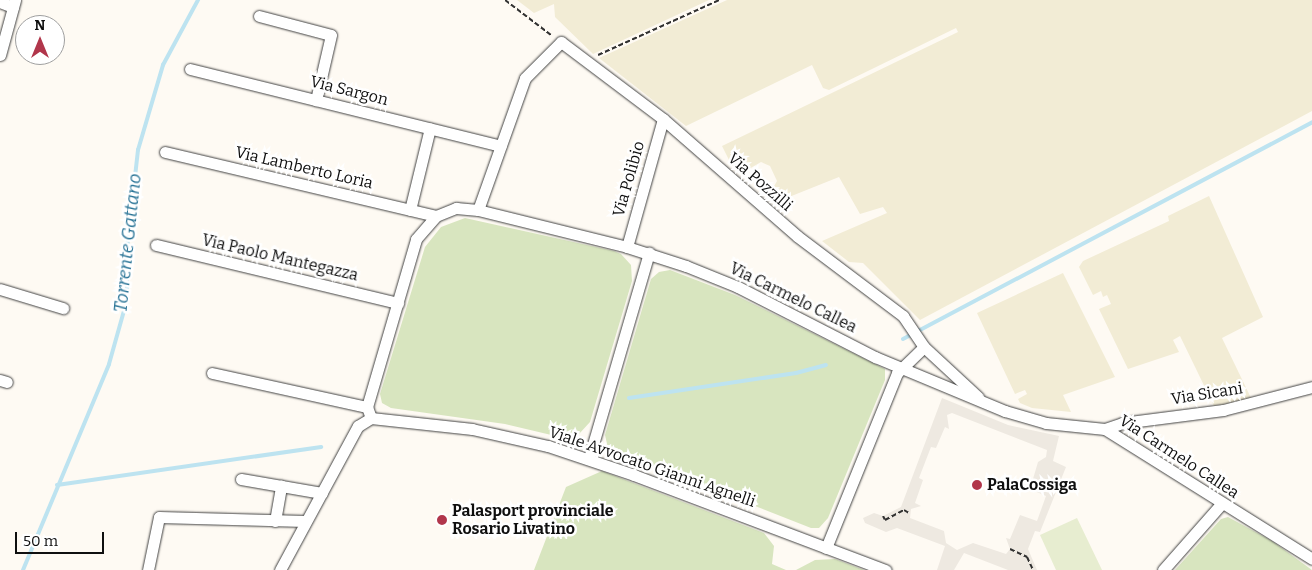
<!DOCTYPE html>
<html>
<head>
<meta charset="utf-8">
<style>
	body { margin:0 }
	#map { position:relative; width:1312px; height:570px; overflow:hidden; background:#fefaf3; font-family:Bitter,serif }
	div>[style] { position:absolute }
	.farmland>* { inset:0; background:#f2ecd5 }
	.green>* { inset:0; background:#d8e5bf }
	.pitch>* { inset:0; background:#e7edd0 }
	.plaza>* { inset:0; background:#eee9e1 }
	.stream>* { height:4px; margin:-2px; padding:0 2px; transform-origin:2px; border-radius:2px; background:#bde3f0 }
	.path>* { height:2px; margin-top:-1px; transform-origin:0; background:repeating-linear-gradient(90deg,#313131 0 5px,transparent 0 7.5px) }
	.roads { filter:drop-shadow(0 0 1px #424242) drop-shadow(0 0 1px #424242) }
	.minor>* { height:11px; margin:-5.5px; padding:0 5.5px; transform-origin:5.5px; border-radius:5.5px; background:#fff }
	.dots>* { width:14px; height:14px; translate:-50% -50%; box-sizing:border-box; border:2px solid #fff; border-radius:50% }
	span { translate:-50% -50%; white-space:nowrap; text-align:center; line-height:1.15; -webkit-text-stroke:5px #fff; paint-order:stroke }
	.street-label { font-size:16px; color:#0f0f0f }
	.poi-label { font-size:16px; color:#0f0f0f; font-weight:700 }
	.left { translate:0 -50%; text-align:left }
	.water-label { font-size:18px; color:#257194; font-style:italic }
	.north { position:absolute; left:15px; top:15px; width:50px; height:50px; box-sizing:border-box; background:#fff; border:1px solid #9f9f9f; border-radius:50%; rotate:0deg; font-size:14px; font-weight:700; line-height:20px; text-align:center; color:#0f0f0f }
	.north::after { content:''; display:block; margin:auto; width:18px; height:22px; background:#b1364b; clip-path:polygon(50% 0,100% 100%,50% 72%,0 100%) }
	.scale { position:absolute; left:15px; top:532px; width:89px; height:22px; box-sizing:border-box; border:2px solid #0f0f0f; border-top:0; padding-left:6px; font-size:15px; line-height:18px; white-space:nowrap; color:#0f0f0f; -webkit-text-stroke:4px #fff; paint-order:stroke }
</style>
</head>
<body>
<div id="map">
	<div class="farmland">
		<i style="clip-path:polygon(517px 0,709px 0,593px 54px,555px 17px,554px 4px,534px 13px)"></i>
		<i style="clip-path:polygon(727px 0,1312px 0,1312px 111px,920px 320px,863px 263px,849px 262px,822px 241px,887px 213px,883px 207px,860px 214px,839px 177px,779px 201px,772px 190px,777px 181px,770px 166px,761px 162px,742px 173px,732px 166px,722px 146px,958px 32px,956px 28px,829px 90px,823px 88px,812px 65px,686px 126px,599px 58px)"></i>
		<i style="clip-path:polygon(1209px 196px,1263px 317px,1222px 338px,1252px 400px,1214px 406px,1180px 336px,1173px 340px,1179px 352px,1128px 369px,1099px 309px,1111px 304px,1107px 295px,1103px 297px,1101px 291px,1093px 295px,1079px 267px,1083px 261px,1169px 221px,1168px 216px)"></i>
		<i style="clip-path:polygon(1063px 273px,1115px 377px,1063px 395px,1071px 412px,1032px 408px,1020px 403px,1018px 399px,1027px 394px,1025px 390px,1015px 394px,977px 313px)"></i>
	</div>
	<div class="green">
		<i style="clip-path:polygon(465px 218px,614px 251px,621px 254px,631px 265px,632px 281px,590px 422px,579px 434px,564px 438px,505px 424px,391px 408px,382px 403px,380px 394px,425px 247px,441px 227px)"></i>
		<i style="clip-path:polygon(670px 270px,735px 295px,885px 369px,885px 380px,828px 518px,819px 528px,811px 528px,608px 448px,605px 435px,651px 279px,659px 272px)"></i>
		<i style="clip-path:polygon(602px 471px,764px 533px,774px 546px,772px 564px,786px 570px,534px 570px,566px 487px)"></i>
		<i style="clip-path:polygon(1228px 517px,1272px 541px,1312px 570px,1175px 570px,1221px 519px)"></i>
		<i style="clip-path:polygon(835px 559px,864px 570px,796px 570px,815px 560px)"></i>
	</div>
	<div class="pitch">
		<i style="clip-path:polygon(1077px 518px,1102px 570px,1056px 570px,1040px 535px)"></i>
	</div>
	<div class="plaza">
		<i style="clip-path:polygon(evenodd,942px 398px,1008px 425px,1059px 436px,1053px 461px,1066px 467px,1040px 532px,1035px 531px,1028px 549px,1037px 570px,1008px 570px,964px 553px,954px 570px,937px 570px,945px 546px,897px 528px,886px 532px,865px 523px,863px 518px,874px 513px,883px 516px,901px 507px,942px 398px,952px 413px,1047px 450px,1046px 457px,1038px 462px,1030px 489px,1046px 496px,1037px 521px,1020px 515px,1010px 539px,1006px 538px,1010px 549px,1006px 554px,973px 543px,957px 550px,946px 543px,944px 531px,910px 518px,911px 509px,921px 506px,915px 503px,923px 480px,919px 478px,931px 447px,936px 448px,945px 427px,949px 429px,947px 415px,952px 413px)"></i>
	</div>
	<div class="stream">
		<i style="left:903px;top:339px;width:463px;rotate:-27.9deg"></i>
		<i style="left:629px;top:398px;width:169px;rotate:-8.5deg"></i>
		<i style="left:796px;top:373px;width:31px;rotate:-15deg"></i>
		<i style="left:57px;top:485px;width:267px;rotate:-8.2deg"></i>
		<i style="left:23px;top:570px;width:223px;rotate:-67.3deg"></i>
		<i style="left:109px;top:364px;width:66px;rotate:-74.3deg"></i>
		<i style="left:127px;top:300px;width:52px;rotate:-90deg"></i>
		<i style="left:127px;top:248px;width:99px;rotate:-83.6deg"></i>
		<i style="left:138px;top:150px;width:89px;rotate:-73.6deg"></i>
		<i style="left:163px;top:65px;width:74px;rotate:-61.7deg"></i>
	</div>
	<div class="path">
		<i style="left:505px;top:0;width:58px;rotate:37.3deg"></i>
		<i style="left:598px;top:55px;width:133px;rotate:-24.4deg"></i>
		<i style="left:883px;top:516px;width:4px;rotate:63deg"></i>
		<i style="left:885px;top:520px;width:21px;rotate:-28deg"></i>
		<i style="left:904px;top:510px;width:6px;rotate:31deg"></i>
		<i style="left:1010px;top:549px;width:19px;rotate:25deg"></i>
		<i style="left:1027px;top:557px;width:14px;rotate:65deg"></i>
	</div>
	<div class="roads">
		<div class="minor">
			<i style="left:0;top:2px;width:14px;rotate:21deg"></i>
			<i style="left:259px;top:16px;width:74px;rotate:14.8deg"></i>
			<i style="left:331px;top:35px;width:67px;rotate:103deg"></i>
			<i style="left:0;top:55px;width:57px;rotate:-74.7deg"></i>
			<i style="left:190px;top:69px;width:320px;rotate:13.9deg"></i>
			<i style="left:165px;top:152px;width:278px;rotate:13.3deg"></i>
			<i style="left:410px;top:210px;width:84px;rotate:-76.3deg"></i>
			<i style="left:478px;top:210px;width:140px;rotate:-70.4deg"></i>
			<i style="left:525px;top:78px;width:51px;rotate:-45deg"></i>
			<i style="left:561px;top:42px;width:128px;rotate:37deg"></i>
			<i style="left:663px;top:119px;width:178px;rotate:41.1deg"></i>
			<i style="left:797px;top:236px;width:133px;rotate:37deg"></i>
			<i style="left:903px;top:316px;width:37px;rotate:56deg"></i>
			<i style="left:924px;top:347px;width:74px;rotate:42.8deg"></i>
			<i style="left:156px;top:245px;width:249px;rotate:13.5deg"></i>
			<i style="left:627px;top:247px;width:133px;rotate:-74.3deg"></i>
			<i style="left:0;top:289px;width:66px;rotate:16.8deg"></i>
			<i style="left:212px;top:373px;width:159px;rotate:12.4deg"></i>
			<i style="left:0;top:380px;width:7px;rotate:16deg"></i>
			<i style="left:371px;top:418px;width:12px;rotate:-110deg"></i>
			<i style="left:367px;top:407px;width:175px;rotate:-73.7deg"></i>
			<i style="left:416px;top:239px;width:30px;rotate:-49deg"></i>
			<i style="left:436px;top:216px;width:22px;rotate:-22deg"></i>
			<i style="left:456px;top:208px;width:22px;rotate:5deg"></i>
			<i style="left:478px;top:210px;width:154px;rotate:13.9deg"></i>
			<i style="left:627px;top:247px;width:62px;rotate:17.9deg"></i>
			<i style="left:686px;top:266px;width:56px;rotate:22deg"></i>
			<i style="left:738px;top:287px;width:154px;rotate:27.1deg"></i>
			<i style="left:875px;top:357px;width:141px;rotate:22.6deg"></i>
			<i style="left:1005px;top:411px;width:43px;rotate:16.3deg"></i>
			<i style="left:1046px;top:423px;width:59px;rotate:5.8deg"></i>
			<i style="left:1105px;top:429px;width:244px;rotate:32.1deg"></i>
			<i style="left:371px;top:418px;width:102px;rotate:6.2deg"></i>
			<i style="left:472px;top:429px;width:78px;rotate:12.6deg"></i>
			<i style="left:548px;top:446px;width:91px;rotate:18.6deg"></i>
			<i style="left:634px;top:475px;width:269px;rotate:20.7deg"></i>
			<i style="left:1105px;top:429px;width:18px;rotate:-19deg"></i>
			<i style="left:1122px;top:423px;width:102px;rotate:-7.3deg"></i>
			<i style="left:1223px;top:410px;width:92px;rotate:-14.5deg"></i>
			<i style="left:589px;top:458px;width:214px;rotate:-73.7deg"></i>
			<i style="left:241px;top:479px;width:82px;rotate:9.8deg"></i>
			<i style="left:275px;top:521px;width:36px;rotate:-80deg"></i>
			<i style="left:826px;top:548px;width:189px;rotate:-67.9deg"></i>
			<i style="left:897px;top:373px;width:37px;rotate:-44deg"></i>
			<i style="left:148px;top:570px;width:54px;rotate:-78.3deg"></i>
			<i style="left:159px;top:517px;width:146px;rotate:1.6deg"></i>
			<i style="left:280px;top:570px;width:164px;rotate:-61.6deg"></i>
			<i style="left:358px;top:426px;width:15px;rotate:-32deg"></i>
			<i style="left:1163px;top:570px;width:89px;rotate:-48.6deg"></i>
		</div>
	</div>
	<div class="dots">
		<i style="left:977px;top:485px;background:#b1364b"></i>
		<i style="left:442px;top:520px;background:#b1364b"></i>
	</div>
	<div class="street-label">
		<span style="left:349px;top:91px;rotate:14deg">Via Sargon</span>
		<span style="left:304px;top:168px;rotate:13deg">Via Lamberto Loria</span>
		<span style="left:629px;top:179px;rotate:-74deg">Via Polibio</span>
		<span style="left:760px;top:182px;rotate:41deg">Via Pozzilli</span>
		<span style="left:280px;top:258px;rotate:13deg">Via Paolo Mantegazza</span>
		<span style="left:793px;top:298px;rotate:26deg">Via Carmelo Callea</span>
		<span style="left:1207px;top:394px;rotate:-9deg">Via Sicani</span>
		<span style="left:1179px;top:457px;rotate:33deg">Via Carmelo Callea</span>
		<span style="left:652px;top:467px;rotate:19deg">Viale Avvocato Gianni Agnelli</span>
	</div>
	<div class="poi-label">
		<span class="left" style="left:987px;top:485px">PalaCossiga</span>
		<span class="left" style="left:452px;top:520px">Palasport provinciale<br>Rosario Livatino</span>
	</div>
	<div class="water-label">
		<span style="left:128px;top:243px;rotate:-84deg">Torrente Gattano</span>
	</div>
	<div class="north">N</div>
	<div class="scale">50 m</div>
</div>
</body>
</html>
